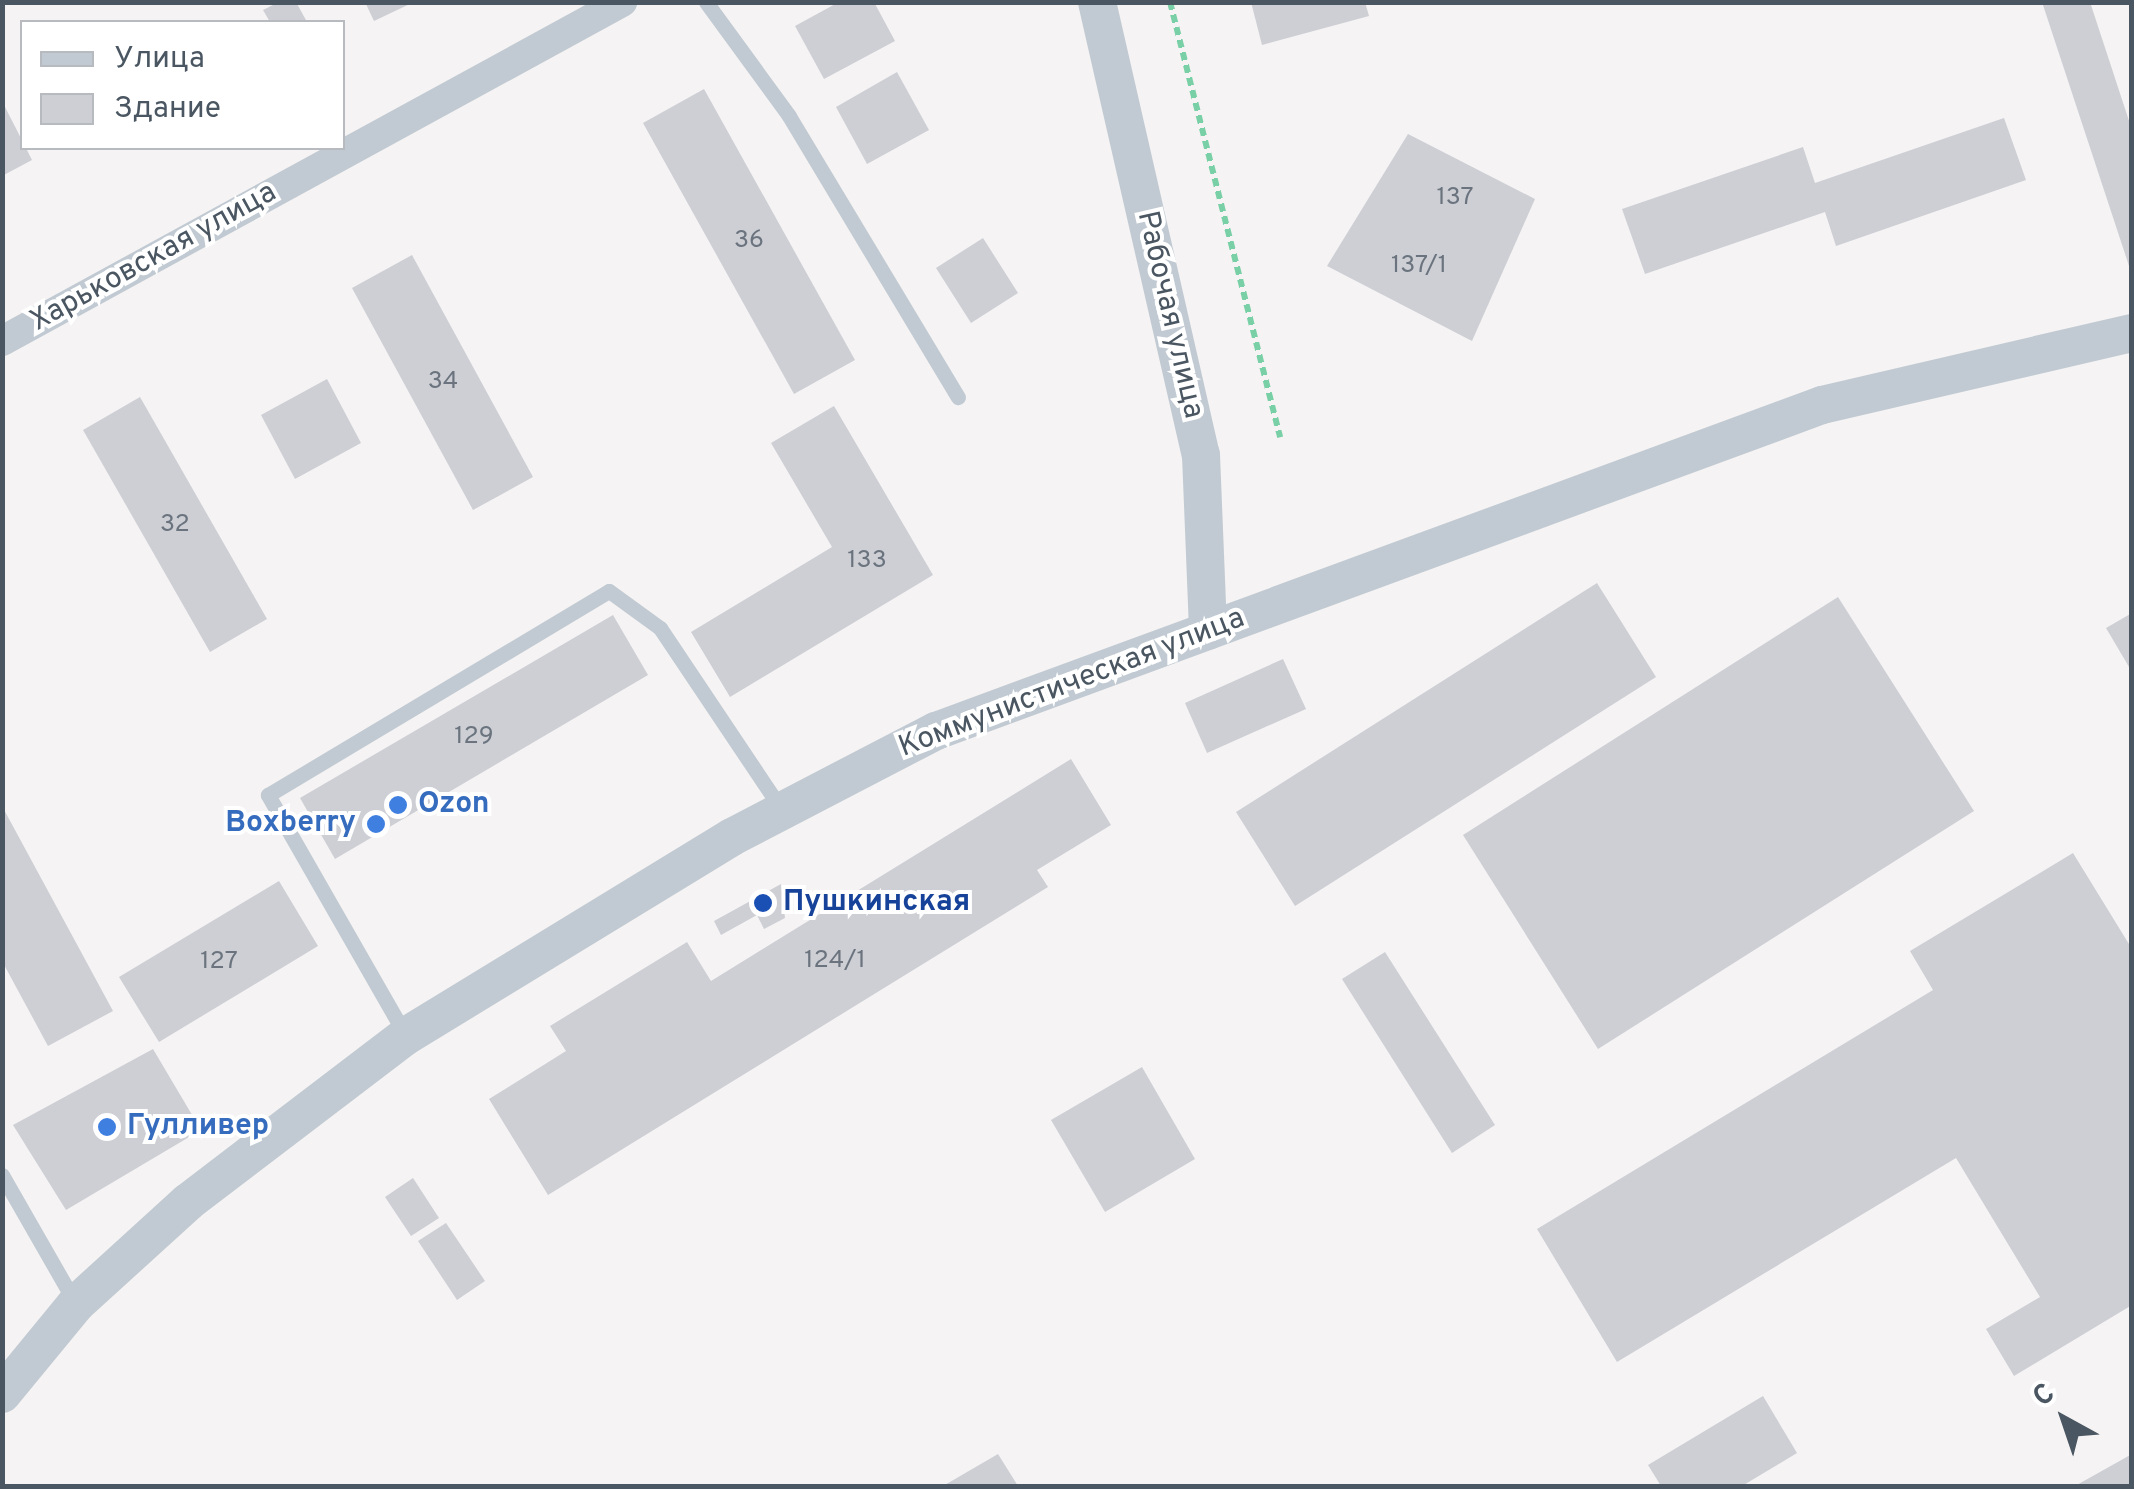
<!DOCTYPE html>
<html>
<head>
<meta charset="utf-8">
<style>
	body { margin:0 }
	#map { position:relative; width:2134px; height:1489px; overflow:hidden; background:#f5f3f3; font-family:Overpass,sans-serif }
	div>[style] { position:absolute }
	.building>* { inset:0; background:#cdcfd5 }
	.path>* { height:6px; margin-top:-3px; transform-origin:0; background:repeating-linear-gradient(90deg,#7ad0a6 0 8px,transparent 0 13px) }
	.service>* { height:15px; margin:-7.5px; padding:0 7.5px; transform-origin:7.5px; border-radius:7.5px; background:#c1cad2 }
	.minor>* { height:30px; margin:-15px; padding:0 15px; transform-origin:15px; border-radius:15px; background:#c1cad2 }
	.tertiary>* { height:38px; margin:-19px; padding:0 19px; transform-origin:19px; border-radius:19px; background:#c1cad2 }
	.dots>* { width:28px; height:28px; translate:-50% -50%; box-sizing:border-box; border:5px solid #fff; border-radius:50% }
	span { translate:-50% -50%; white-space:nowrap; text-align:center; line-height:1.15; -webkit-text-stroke:8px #fff; paint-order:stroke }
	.number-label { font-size:25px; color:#6b747e }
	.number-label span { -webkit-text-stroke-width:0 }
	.street-label { font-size:30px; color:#4a5661 }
	.shop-label { font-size:30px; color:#366cbe; font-weight:700 }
	.left { translate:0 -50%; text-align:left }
	.right { translate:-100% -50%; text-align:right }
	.transit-label { font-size:30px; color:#164399; font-weight:700 }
	.frame { position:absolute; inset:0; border:5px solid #4a5661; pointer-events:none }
	.legend { position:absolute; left:20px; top:20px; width:325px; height:130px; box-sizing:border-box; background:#fff; border:2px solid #b7bbc0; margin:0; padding:12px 18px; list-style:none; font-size:30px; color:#4a5661 }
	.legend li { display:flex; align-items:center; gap:20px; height:50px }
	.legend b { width:50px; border:2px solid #b7bbc0 }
	.north { position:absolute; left:2014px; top:1369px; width:100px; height:100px; -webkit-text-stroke:8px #fff; paint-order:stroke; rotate:320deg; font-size:28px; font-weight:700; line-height:40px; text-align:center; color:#4a5661 }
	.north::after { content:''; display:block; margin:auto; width:35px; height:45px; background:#4a5661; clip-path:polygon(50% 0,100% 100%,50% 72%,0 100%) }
</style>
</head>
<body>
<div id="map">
	<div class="building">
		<i style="clip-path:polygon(279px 2px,296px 2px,307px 22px,270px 22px,263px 10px)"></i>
		<i style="clip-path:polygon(365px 2px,414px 2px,374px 21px)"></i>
		<i style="clip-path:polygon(839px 2px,874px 2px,895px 41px,824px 79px,795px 26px)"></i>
		<i style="clip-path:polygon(1251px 2px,1365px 2px,1369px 16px,1262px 45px)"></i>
		<i style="clip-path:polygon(2042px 2px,2090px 2px,2132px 130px,2132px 275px)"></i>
		<i style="clip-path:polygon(897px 72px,929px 130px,867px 164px,836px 107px)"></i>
		<i style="clip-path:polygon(704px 89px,855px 360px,794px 394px,643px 123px)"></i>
		<i style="clip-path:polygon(2px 101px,32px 160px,2px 176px)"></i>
		<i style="clip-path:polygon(2004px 118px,2026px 180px,1836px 246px,1825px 212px,1645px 274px,1622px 209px,1803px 147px,1815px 183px)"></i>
		<i style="clip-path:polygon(1408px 134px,1535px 199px,1472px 341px,1327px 266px)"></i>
		<i style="clip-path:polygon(983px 238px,1018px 293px,971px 323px,936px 268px)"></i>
		<i style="clip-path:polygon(412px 255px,533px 477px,473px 510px,352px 288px)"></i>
		<i style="clip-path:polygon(327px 379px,361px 443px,295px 479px,261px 415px)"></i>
		<i style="clip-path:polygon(140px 397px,267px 619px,210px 652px,83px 430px)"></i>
		<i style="clip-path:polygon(834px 406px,933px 575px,730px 697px,691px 632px,832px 547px,771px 443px)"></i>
		<i style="clip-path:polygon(1597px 583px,1656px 677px,1295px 906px,1236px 812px)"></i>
		<i style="clip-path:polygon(1838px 597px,1974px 811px,1598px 1049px,1463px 835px)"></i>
		<i style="clip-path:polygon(2132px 613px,2132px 672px,2106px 628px)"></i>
		<i style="clip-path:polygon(613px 615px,648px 675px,335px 859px,300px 798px)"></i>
		<i style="clip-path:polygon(1283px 659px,1306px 709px,1207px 753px,1185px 703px)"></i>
		<i style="clip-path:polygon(1071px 759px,1111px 825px,1037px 870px,1048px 887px,548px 1195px,489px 1099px,566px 1051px,550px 1026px,687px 942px,711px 981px)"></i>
		<i style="clip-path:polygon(2px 806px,113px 1011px,48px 1046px,2px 961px)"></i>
		<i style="clip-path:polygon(2073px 853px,2132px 949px,2132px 1305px,2014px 1376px,1986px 1329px,2040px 1297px,1956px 1158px,1617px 1362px,1537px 1229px,1933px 990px,1910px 951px)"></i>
		<i style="clip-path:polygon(279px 881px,318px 946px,159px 1042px,119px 977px)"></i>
		<i style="clip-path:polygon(781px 884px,785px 918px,764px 929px,757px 915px,721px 935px,714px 921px)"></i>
		<i style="clip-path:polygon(1385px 952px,1495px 1125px,1452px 1153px,1342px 979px)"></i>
		<i style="clip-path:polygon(153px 1049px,201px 1130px,66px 1210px,13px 1125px)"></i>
		<i style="clip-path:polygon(1142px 1067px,1195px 1159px,1105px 1212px,1051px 1120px)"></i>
		<i style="clip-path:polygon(413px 1178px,439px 1218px,411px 1236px,385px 1197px)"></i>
		<i style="clip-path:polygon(446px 1223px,485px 1281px,457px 1300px,418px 1241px)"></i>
		<i style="clip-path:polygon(1763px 1396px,1797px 1453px,1742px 1486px,1661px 1486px,1648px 1465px)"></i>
		<i style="clip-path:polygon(998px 1454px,1018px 1486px,943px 1486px)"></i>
		<i style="clip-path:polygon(2132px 1454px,2132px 1486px,2075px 1486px)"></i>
	</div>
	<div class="path">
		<i style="left:1170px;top:2px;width:449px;rotate:75.8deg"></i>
	</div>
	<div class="service">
		<i style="left:706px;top:2px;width:141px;rotate:53.9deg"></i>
		<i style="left:789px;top:116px;width:328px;rotate:59deg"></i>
		<i style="left:406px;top:1036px;width:278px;rotate:-119.8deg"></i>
		<i style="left:268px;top:795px;width:397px;rotate:-30.9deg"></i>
		<i style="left:609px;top:591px;width:63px;rotate:36deg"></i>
		<i style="left:660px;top:628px;width:218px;rotate:56.2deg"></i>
		<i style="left:2px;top:1175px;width:149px;rotate:60.2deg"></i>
	</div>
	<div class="minor">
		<i style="left:2px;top:341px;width:707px;rotate:-28.67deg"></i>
	</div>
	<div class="tertiary">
		<i style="left:1097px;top:2px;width:465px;rotate:77.1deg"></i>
		<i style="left:1201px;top:455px;width:176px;rotate:87.7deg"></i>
		<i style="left:2px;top:1394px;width:117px;rotate:-50.6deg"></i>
		<i style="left:76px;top:1304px;width:151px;rotate:-42.3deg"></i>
		<i style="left:188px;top:1202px;width:274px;rotate:-37.3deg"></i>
		<i style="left:406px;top:1036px;width:382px;rotate:-31.4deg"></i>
		<i style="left:732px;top:837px;width:230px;rotate:-27.5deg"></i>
		<i style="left:936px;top:731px;width:944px;rotate:-20.2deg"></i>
		<i style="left:1822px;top:405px;width:318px;rotate:-13.1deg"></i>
	</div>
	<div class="dots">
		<i style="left:398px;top:805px;background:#3f7fe0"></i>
		<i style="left:376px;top:824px;background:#3f7fe0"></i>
		<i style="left:763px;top:903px;background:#1a4fb4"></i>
		<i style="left:107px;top:1127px;background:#3f7fe0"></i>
	</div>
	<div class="number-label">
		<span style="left:1455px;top:198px">137</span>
		<span style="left:749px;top:241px">36</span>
		<span style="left:1419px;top:266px">137/1</span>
		<span style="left:443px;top:382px">34</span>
		<span style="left:175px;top:525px">32</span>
		<span style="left:867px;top:561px">133</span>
		<span style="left:474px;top:737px">129</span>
		<span style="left:835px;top:961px">124/1</span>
		<span style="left:219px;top:962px">127</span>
	</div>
	<div class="street-label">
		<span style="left:154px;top:258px;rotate:-29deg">Харьковская улица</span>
		<span style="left:1169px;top:315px;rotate:77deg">Рабочая улица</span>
		<span style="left:1072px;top:684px;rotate:-21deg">Коммунистическая улица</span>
	</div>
	<div class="shop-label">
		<span class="left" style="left:418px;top:805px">Ozon</span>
		<span class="right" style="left:356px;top:824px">Boxberry</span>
		<span class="left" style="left:127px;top:1127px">Гулливер</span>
	</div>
	<div class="transit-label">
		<span class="left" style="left:783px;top:903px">Пушкинская</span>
	</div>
	<div class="frame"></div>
	<ul class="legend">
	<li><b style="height:12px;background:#c1cad2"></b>Улица</li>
	<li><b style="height:28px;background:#cdcfd5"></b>Здание</li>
	</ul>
	<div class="north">С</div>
</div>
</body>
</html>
